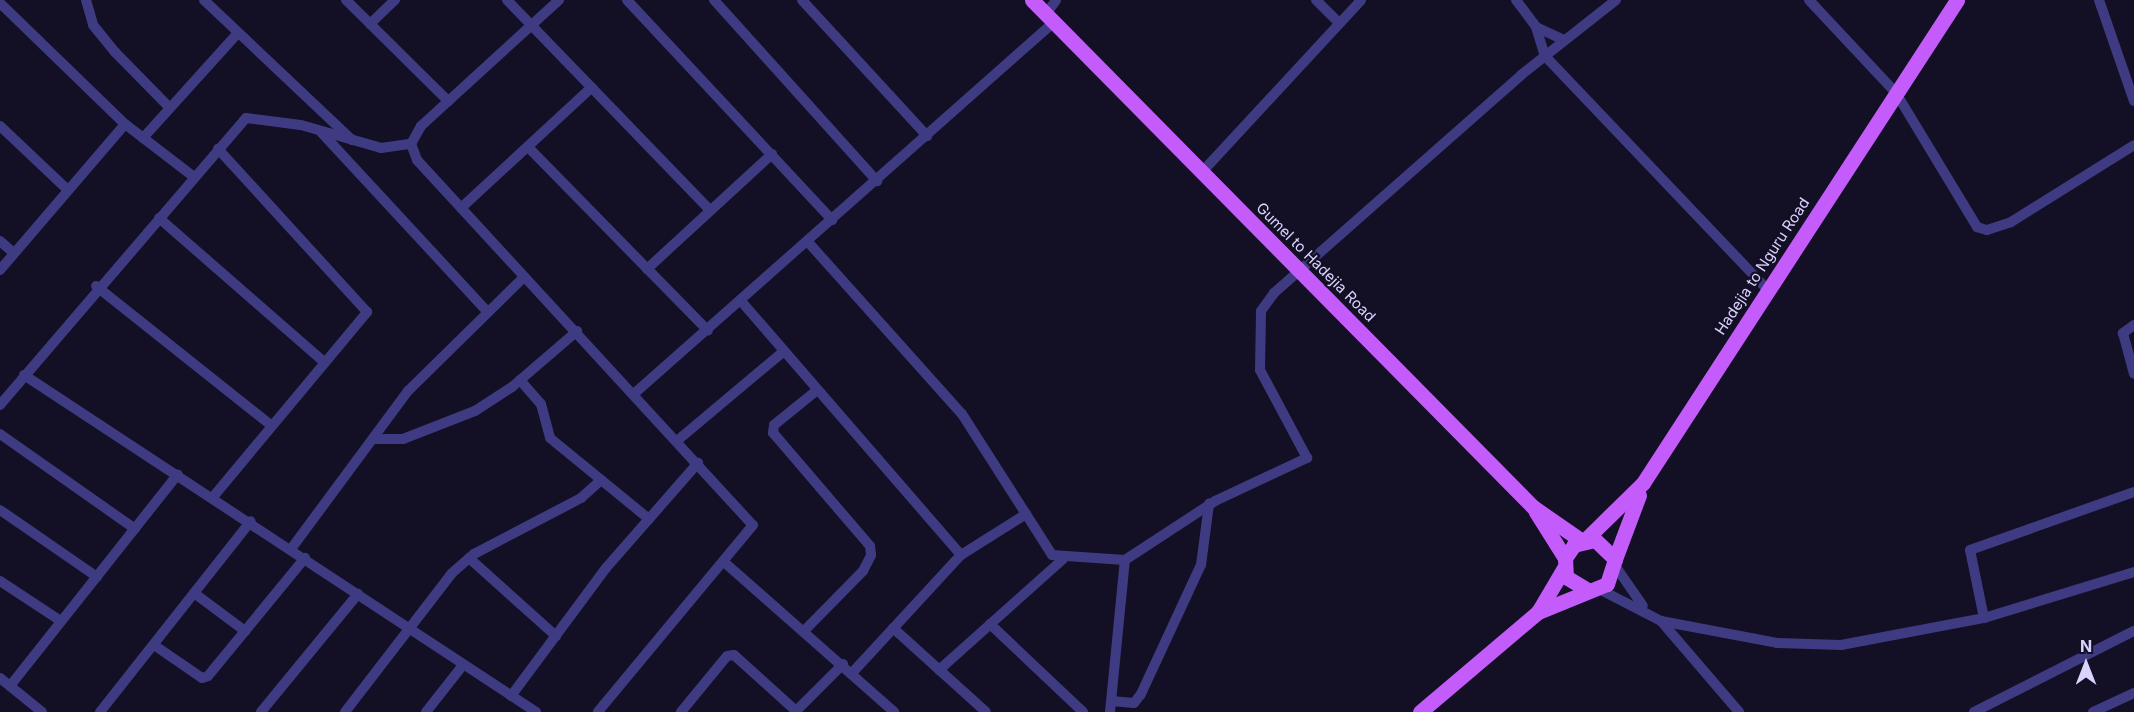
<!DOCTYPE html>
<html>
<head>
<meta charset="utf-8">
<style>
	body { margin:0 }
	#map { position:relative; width:2134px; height:712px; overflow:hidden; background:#130f24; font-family:Inter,sans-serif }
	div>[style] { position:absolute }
	.minor>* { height:10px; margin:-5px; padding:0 5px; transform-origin:5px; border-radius:5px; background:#3f3b83 }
	.primary>* { height:15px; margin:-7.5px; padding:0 7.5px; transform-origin:7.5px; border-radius:7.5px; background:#c45cfc }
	span { translate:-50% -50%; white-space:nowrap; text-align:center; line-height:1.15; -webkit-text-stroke:4.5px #130f24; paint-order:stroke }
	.street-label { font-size:15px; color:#d9d3fe }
	.north { position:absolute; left:2056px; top:634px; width:60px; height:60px; -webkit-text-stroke:4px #130f24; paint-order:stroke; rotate:0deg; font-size:16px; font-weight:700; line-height:24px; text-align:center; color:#d9d3fe }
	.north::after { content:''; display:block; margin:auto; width:21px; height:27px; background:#d9d3fe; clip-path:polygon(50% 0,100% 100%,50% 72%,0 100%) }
</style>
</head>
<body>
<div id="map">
	<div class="minor">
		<i style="left:86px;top:0;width:26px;rotate:74deg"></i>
		<i style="left:93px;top:25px;width:35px;rotate:51deg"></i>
		<i style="left:115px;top:52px;width:78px;rotate:45.5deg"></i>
		<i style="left:204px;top:0;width:204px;rotate:43.4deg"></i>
		<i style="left:346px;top:0;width:144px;rotate:44.7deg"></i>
		<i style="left:507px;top:0;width:291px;rotate:46deg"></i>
		<i style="left:559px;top:0;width:187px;rotate:137.6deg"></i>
		<i style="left:421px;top:126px;width:21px;rotate:119deg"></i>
		<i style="left:411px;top:144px;width:17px;rotate:69deg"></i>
		<i style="left:417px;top:160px;width:496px;rotate:47.4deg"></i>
		<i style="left:753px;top:525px;width:243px;rotate:129.7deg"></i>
		<i style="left:627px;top:0;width:301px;rotate:47deg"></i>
		<i style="left:714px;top:0;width:244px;rotate:48deg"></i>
		<i style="left:802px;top:0;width:185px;rotate:47.4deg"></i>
		<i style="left:1316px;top:0;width:33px;rotate:45deg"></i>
		<i style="left:1516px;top:0;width:34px;rotate:53deg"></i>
		<i style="left:1536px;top:27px;width:30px;rotate:73deg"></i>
		<i style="left:1545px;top:56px;width:323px;rotate:46.4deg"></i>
		<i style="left:1809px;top:0;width:127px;rotate:46.9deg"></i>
		<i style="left:1896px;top:93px;width:157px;rotate:58.8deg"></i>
		<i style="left:1977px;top:227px;width:10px;rotate:17deg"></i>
		<i style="left:1987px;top:230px;width:25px;rotate:-18deg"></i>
		<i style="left:2011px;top:222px;width:145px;rotate:-32deg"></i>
		<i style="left:2099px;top:0;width:107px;rotate:70.9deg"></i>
		<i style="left:0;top:3px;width:174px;rotate:44.1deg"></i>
		<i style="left:125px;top:124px;width:87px;rotate:37.5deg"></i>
		<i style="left:1046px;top:14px;width:17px;rotate:-54deg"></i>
		<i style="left:370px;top:24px;width:35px;rotate:-44deg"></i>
		<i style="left:1536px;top:27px;width:31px;rotate:25deg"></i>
		<i style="left:0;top:126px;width:93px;rotate:43.3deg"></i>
		<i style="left:321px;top:132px;width:244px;rotate:47.2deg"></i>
		<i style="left:143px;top:138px;width:140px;rotate:-47.9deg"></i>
		<i style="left:528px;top:147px;width:257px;rotate:45.6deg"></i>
		<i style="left:1202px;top:172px;width:234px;rotate:-47.2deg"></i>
		<i style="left:461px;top:208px;width:178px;rotate:-42.7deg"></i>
		<i style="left:159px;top:218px;width:219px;rotate:41.1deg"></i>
		<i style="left:0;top:241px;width:18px;rotate:41deg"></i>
		<i style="left:808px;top:242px;width:231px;rotate:48.2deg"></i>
		<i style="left:962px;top:414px;width:167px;rotate:57.4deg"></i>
		<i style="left:1052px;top:555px;width:73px;rotate:3.9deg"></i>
		<i style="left:1125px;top:560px;width:108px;rotate:-33.2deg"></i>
		<i style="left:1215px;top:501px;width:102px;rotate:-25.1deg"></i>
		<i style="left:1307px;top:458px;width:100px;rotate:-118.1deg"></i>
		<i style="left:1260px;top:370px;width:59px;rotate:-89deg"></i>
		<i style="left:1261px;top:311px;width:22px;rotate:-54deg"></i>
		<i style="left:1274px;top:293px;width:329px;rotate:-41.4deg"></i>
		<i style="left:1521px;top:75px;width:121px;rotate:-38.3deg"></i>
		<i style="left:647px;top:269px;width:170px;rotate:-42.6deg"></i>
		<i style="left:0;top:270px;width:192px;rotate:-49.4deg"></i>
		<i style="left:96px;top:286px;width:223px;rotate:38.5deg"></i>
		<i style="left:741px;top:301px;width:336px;rotate:49.1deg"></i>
		<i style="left:2134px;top:325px;width:14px;rotate:144deg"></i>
		<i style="left:2123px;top:333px;width:42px;rotate:75deg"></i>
		<i style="left:24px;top:375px;width:613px;rotate:33.35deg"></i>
		<i style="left:520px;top:380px;width:32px;rotate:49deg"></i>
		<i style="left:541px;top:404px;width:35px;rotate:75deg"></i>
		<i style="left:550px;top:438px;width:128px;rotate:39.3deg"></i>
		<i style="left:636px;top:392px;width:558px;rotate:-41.51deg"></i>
		<i style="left:0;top:405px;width:378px;rotate:-49.4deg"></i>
		<i style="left:246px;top:118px;width:55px;rotate:7.3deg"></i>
		<i style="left:301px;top:125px;width:83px;rotate:16deg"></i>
		<i style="left:381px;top:148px;width:30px;rotate:-8deg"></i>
		<i style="left:0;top:434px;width:165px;rotate:35.1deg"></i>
		<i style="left:373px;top:439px;width:30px"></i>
		<i style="left:403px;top:439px;width:77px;rotate:-21.3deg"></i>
		<i style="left:475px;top:411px;width:44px;rotate:-33deg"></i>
		<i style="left:512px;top:387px;width:86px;rotate:-40.7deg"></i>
		<i style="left:678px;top:440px;width:138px;rotate:-40deg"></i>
		<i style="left:213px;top:497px;width:241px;rotate:-50.2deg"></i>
		<i style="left:367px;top:312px;width:221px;rotate:-132.4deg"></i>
		<i style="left:0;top:510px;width:118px;rotate:34.6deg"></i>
		<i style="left:291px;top:549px;width:197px;rotate:-53.5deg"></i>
		<i style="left:408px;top:391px;width:163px;rotate:-44.5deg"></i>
		<i style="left:469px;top:558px;width:117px;rotate:41.9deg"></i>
		<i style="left:724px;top:562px;width:227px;rotate:41.4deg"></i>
		<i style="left:1616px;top:567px;width:47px;rotate:55.3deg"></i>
		<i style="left:0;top:581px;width:73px;rotate:33.3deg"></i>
		<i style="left:1599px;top:589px;width:70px;rotate:27.3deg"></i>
		<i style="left:1661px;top:621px;width:120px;rotate:49.4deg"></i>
		<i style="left:194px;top:593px;width:64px;rotate:36.7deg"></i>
		<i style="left:1984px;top:618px;width:69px;rotate:-101.6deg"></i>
		<i style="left:1970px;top:550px;width:174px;rotate:-19.5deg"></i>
		<i style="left:1661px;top:621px;width:118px;rotate:10.7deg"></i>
		<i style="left:1777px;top:643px;width:64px;rotate:1.8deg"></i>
		<i style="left:1841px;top:645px;width:146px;rotate:-10.7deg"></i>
		<i style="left:1984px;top:618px;width:157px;rotate:-17deg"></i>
		<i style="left:990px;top:624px;width:128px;rotate:43.4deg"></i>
		<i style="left:893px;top:628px;width:125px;rotate:42.1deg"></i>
		<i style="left:805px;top:630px;width:83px;rotate:-45.5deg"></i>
		<i style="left:863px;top:571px;width:18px;rotate:-63deg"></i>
		<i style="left:871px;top:555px;width:9px;rotate:-96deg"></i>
		<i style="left:870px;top:546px;width:149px;rotate:-130.6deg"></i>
		<i style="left:773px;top:433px;width:8px;rotate:-83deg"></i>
		<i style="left:774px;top:425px;width:55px;rotate:-39.1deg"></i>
		<i style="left:154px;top:645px;width:58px;rotate:34.5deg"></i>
		<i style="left:202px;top:678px;width:6px;rotate:-18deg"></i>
		<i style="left:208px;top:676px;width:153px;rotate:-50.6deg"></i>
		<i style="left:939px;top:670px;width:166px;rotate:-41.8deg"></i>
		<i style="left:852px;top:673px;width:161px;rotate:-47.3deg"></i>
		<i style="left:961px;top:555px;width:77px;rotate:-32.2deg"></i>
		<i style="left:0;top:678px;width:54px;rotate:39deg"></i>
		<i style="left:10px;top:686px;width:270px;rotate:-51.6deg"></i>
		<i style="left:511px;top:696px;width:159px;rotate:-53.4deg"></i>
		<i style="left:606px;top:568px;width:140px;rotate:-48.8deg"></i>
		<i style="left:1111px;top:701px;width:23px;rotate:5deg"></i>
		<i style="left:1134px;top:703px;width:11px;rotate:-52deg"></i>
		<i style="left:1141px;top:694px;width:142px;rotate:-65.1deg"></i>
		<i style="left:1201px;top:565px;width:62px;rotate:-82.5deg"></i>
		<i style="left:100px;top:712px;width:243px;rotate:-51.7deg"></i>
		<i style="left:261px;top:712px;width:153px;rotate:-50.6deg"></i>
		<i style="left:345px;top:712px;width:175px;rotate:-52.4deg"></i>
		<i style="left:452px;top:573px;width:29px;rotate:-41deg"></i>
		<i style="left:474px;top:554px;width:121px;rotate:-27.6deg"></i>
		<i style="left:581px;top:498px;width:27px;rotate:-42deg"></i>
		<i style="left:426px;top:712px;width:60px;rotate:-51.8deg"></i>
		<i style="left:681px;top:712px;width:72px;rotate:-50.6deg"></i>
		<i style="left:727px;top:656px;width:7px;rotate:-8deg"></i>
		<i style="left:734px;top:655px;width:84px;rotate:42.1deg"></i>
		<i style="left:795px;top:712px;width:68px;rotate:-45deg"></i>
		<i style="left:1110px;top:712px;width:153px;rotate:-84.4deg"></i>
		<i style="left:1974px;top:712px;width:179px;rotate:-26.9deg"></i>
		<i style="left:2093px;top:712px;width:45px;rotate:-24.9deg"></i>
	</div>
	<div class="primary">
		<i style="left:1032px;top:0;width:713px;rotate:45.34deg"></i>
		<i style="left:1533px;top:507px;width:60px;rotate:34.8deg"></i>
		<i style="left:1536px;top:512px;width:54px;rotate:57.8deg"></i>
		<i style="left:1585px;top:540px;width:81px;rotate:-44.5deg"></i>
		<i style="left:1643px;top:483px;width:576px;rotate:-56.97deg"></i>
		<i style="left:1615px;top:559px;width:68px;rotate:-69.4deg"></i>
		<i style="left:1538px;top:612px;width:51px;rotate:-59.4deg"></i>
		<i style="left:1420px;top:712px;width:155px;rotate:-40.3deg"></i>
		<i style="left:1538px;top:612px;width:74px;rotate:-22.1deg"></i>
		<i style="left:1607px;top:584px;width:26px;rotate:-72deg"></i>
		<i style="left:1615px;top:559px;width:28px;rotate:-136deg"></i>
		<i style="left:1595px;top:540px;width:22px;rotate:167deg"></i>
		<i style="left:1574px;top:545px;width:16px;rotate:125deg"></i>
		<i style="left:1565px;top:558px;width:19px;rotate:87deg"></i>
		<i style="left:1566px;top:577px;width:27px;rotate:31deg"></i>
	</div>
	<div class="street-label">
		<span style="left:1316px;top:262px;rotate:45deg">Gumel to Hadejia Road</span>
		<span style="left:1762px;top:266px;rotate:-57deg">Hadejia to Nguru Road</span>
	</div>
	<div class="north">N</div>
</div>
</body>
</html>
